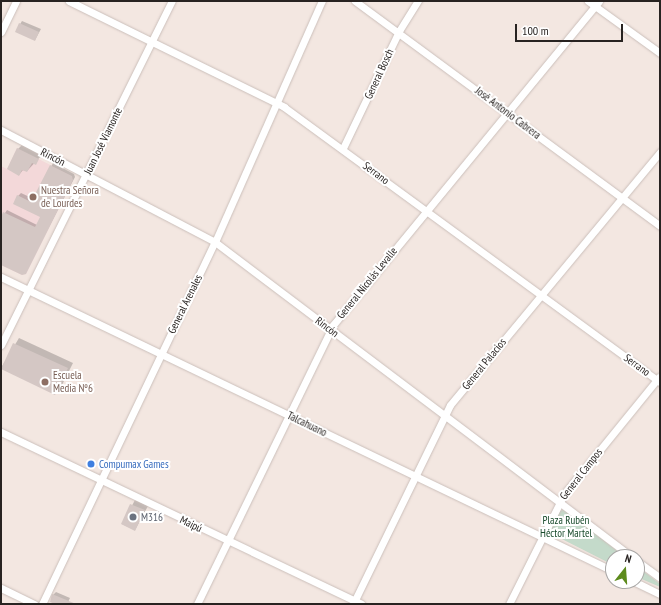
<!DOCTYPE html>
<html>
<head>
<meta charset="utf-8">
<style>
	body { margin:0 }
	#map { position:relative; width:661px; height:605px; overflow:hidden; background:#f3e7e1; font-family:"PT Sans Narrow",sans-serif }
	div>[style] { position:absolute }
	.education>* { inset:0; background:#f3d8d9 }
	.green>* { inset:0; background:#c4daca }
	.shadow>* { inset:0; background:#0003 }
	.building>* { inset:0; background:#d4c7c4 }
	.roads { filter:drop-shadow(0 0 1px #cbbfba) drop-shadow(0 0 1px #cbbfba) }
	.minor>* { height:7px; margin:-3.5px; padding:0 3.5px; transform-origin:3.5px; border-radius:3.5px; background:#fff }
	.dots>* { width:11px; height:11px; translate:-50% -50%; box-sizing:border-box; border:2px solid #fff; border-radius:50% }
	span { translate:-50% -50%; white-space:nowrap; text-align:center; line-height:1.15; -webkit-text-stroke:4px #fff; paint-order:stroke }
	.street-label { font-size:11px; color:#282321 }
	.education-label { font-size:11px; color:#785e54 }
	.left { translate:0 -50%; text-align:left }
	.shop-label { font-size:11px; color:#366cbe }
	.worship-label { font-size:11px; color:#5b616d }
	.park-label { font-size:11px; color:#184a2b }
	.frame { position:absolute; inset:0; border:2px solid #282321; pointer-events:none }
	.north { position:absolute; left:605px; top:549px; width:40px; height:40px; box-sizing:border-box; background:#fff; border:1px solid #a9a7a6; border-radius:50%; rotate:17deg; font-size:11px; font-weight:700; line-height:16px; text-align:center; color:#282321 }
	.north::after { content:''; display:block; margin:auto; width:14px; height:18px; background:#5d8b1d; clip-path:polygon(50% 0,100% 100%,50% 72%,0 100%) }
	.scale { position:absolute; left:515px; top:24px; width:108px; height:18px; box-sizing:border-box; border:2px solid #282321; border-top:0; padding-left:5px; font-size:12px; line-height:14px; white-space:nowrap; color:#282321; -webkit-text-stroke:3px #fff; paint-order:stroke }
</style>
</head>
<body>
<div id="map">
	<div class="education">
		<i style="clip-path:polygon(17px 148px,72px 176px,73px 180px,26px 274px,22px 275px,1px 265px,1px 166px,7px 169px)"></i>
	</div>
	<div class="green">
		<i style="clip-path:polygon(563px 510px,566px 511px,625px 557px,613px 557px,613px 565px,554px 535px,551px 529px,559px 511px)"></i>
		<i style="clip-path:polygon(637px 566px,660px 584px,660px 587px,637px 577px)"></i>
	</div>
	<div class="shadow">
		<i style="clip-path:polygon(22px 21px,41px 29px,35px 40px,16px 31px)"></i>
		<i style="clip-path:polygon(22px 145px,42px 155px,27px 171px,23px 170px,19px 175px,18px 149px)"></i>
		<i style="clip-path:polygon(53px 163px,74px 174px,75px 177px,25px 273px,1px 264px,1px 219px,7px 210px,37px 225px,41px 217px,18px 196px,21px 193px,34px 199px)"></i>
		<i style="clip-path:polygon(19px 338px,73px 363px,60px 389px,55px 394px,1px 368px)"></i>
		<i style="clip-path:polygon(135px 500px,148px 506px,135px 530px,122px 524px)"></i>
		<i style="clip-path:polygon(56px 592px,70px 598px,67px 604px,60px 604px,53px 595px)"></i>
	</div>
	<div class="building">
		<i style="clip-path:polygon(19px 23px,39px 32px,35px 41px,15px 32px)"></i>
		<i style="clip-path:polygon(17px 148px,39px 159px,36px 165px,32px 163px,27px 172px,22px 170px,19px 176px,7px 169px)"></i>
		<i style="clip-path:polygon(50px 165px,72px 176px,73px 180px,26px 274px,22px 275px,1px 265px,1px 217px,3px 212px,35px 227px,40px 217px,13px 204px,17px 195px,31px 202px)"></i>
		<i style="clip-path:polygon(13px 343px,68px 368px,55px 395px,1px 369px)"></i>
		<i style="clip-path:polygon(130px 504px,145px 510px,135px 531px,121px 524px)"></i>
		<i style="clip-path:polygon(52px 594px,76px 604px,55px 604px,50px 602px)"></i>
	</div>
	<div class="roads">
		<div class="minor">
			<i style="left:69px;top:1px;width:240px;rotate:26.2deg"></i>
			<i style="left:284px;top:107px;width:466px;rotate:36.2deg"></i>
			<i style="left:355px;top:1px;width:379px;rotate:36.4deg"></i>
			<i style="left:588px;top:1px;width:89px;rotate:35.8deg"></i>
			<i style="left:1px;top:32px;width:34px;rotate:-64deg"></i>
			<i style="left:1px;top:130px;width:242px;rotate:27.6deg"></i>
			<i style="left:215px;top:242px;width:523px;rotate:37.07deg"></i>
			<i style="left:343px;top:148px;width:130px;rotate:-64.4deg"></i>
			<i style="left:399px;top:31px;width:36px;rotate:-58deg"></i>
			<i style="left:1px;top:277px;width:679px;rotate:25.66deg"></i>
			<i style="left:1px;top:345px;width:384px;rotate:-63.6deg"></i>
			<i style="left:1px;top:432px;width:399px;rotate:25.5deg"></i>
			<i style="left:637px;top:561px;width:29px;rotate:36deg"></i>
			<i style="left:633px;top:581px;width:30px;rotate:26deg"></i>
			<i style="left:1px;top:588px;width:37px;rotate:26deg"></i>
			<i style="left:42px;top:604px;width:401px;rotate:-64.5deg"></i>
			<i style="left:215px;top:242px;width:264px;rotate:-66.1deg"></i>
			<i style="left:197px;top:604px;width:310px;rotate:-64deg"></i>
			<i style="left:333px;top:325px;width:419px;rotate:-50.6deg"></i>
			<i style="left:353px;top:604px;width:221px;rotate:-64deg"></i>
			<i style="left:450px;top:405px;width:329px;rotate:-50.3deg"></i>
			<i style="left:509px;top:604px;width:123px;rotate:-63.4deg"></i>
			<i style="left:564px;top:494px;width:151px;rotate:-50.9deg"></i>
		</div>
	</div>
	<div class="dots">
		<i style="left:33px;top:197px;background:#8d6e63"></i>
		<i style="left:45px;top:382px;background:#8d6e63"></i>
		<i style="left:91px;top:464px;background:#3f7fe0"></i>
		<i style="left:133px;top:517px;background:#6b7280"></i>
	</div>
	<div class="street-label">
		<span style="left:379px;top:74px;rotate:-65deg">General Bosch</span>
		<span style="left:508px;top:113px;rotate:37deg">José Antonio Cabrera</span>
		<span style="left:103px;top:141px;rotate:-64deg">Juan José Viamonte</span>
		<span style="left:53px;top:157px;rotate:27deg">Rincón</span>
		<span style="left:376px;top:173px;rotate:37deg">Serrano</span>
		<span style="left:367px;top:283px;rotate:-51deg">General Nicolás Levalle</span>
		<span style="left:185px;top:304px;rotate:-64deg">General Arenales</span>
		<span style="left:327px;top:327px;rotate:37deg">Rincón</span>
		<span style="left:484px;top:364px;rotate:-51deg">General Palacios</span>
		<span style="left:637px;top:365px;rotate:36deg">Serrano</span>
		<span style="left:307px;top:424px;rotate:26deg">Talcahuano</span>
		<span style="left:581px;top:474px;rotate:-52deg">General Campos</span>
		<span style="left:191px;top:524px;rotate:26deg">Maipú</span>
	</div>
	<div class="education-label">
		<span class="left" style="left:41px;top:197px">Nuestra Señora<br>de Lourdes</span>
		<span class="left" style="left:53px;top:382px">Escuela<br>Media Nº6</span>
	</div>
	<div class="shop-label">
		<span class="left" style="left:99px;top:464px">Compumax Games</span>
	</div>
	<div class="worship-label">
		<span class="left" style="left:141px;top:517px">M316</span>
	</div>
	<div class="park-label">
		<span style="left:566px;top:527px">Plaza Rubén<br>Héctor Martel</span>
	</div>
	<div class="frame"></div>
	<div class="north">N</div>
	<div class="scale">100 m</div>
</div>
</body>
</html>
